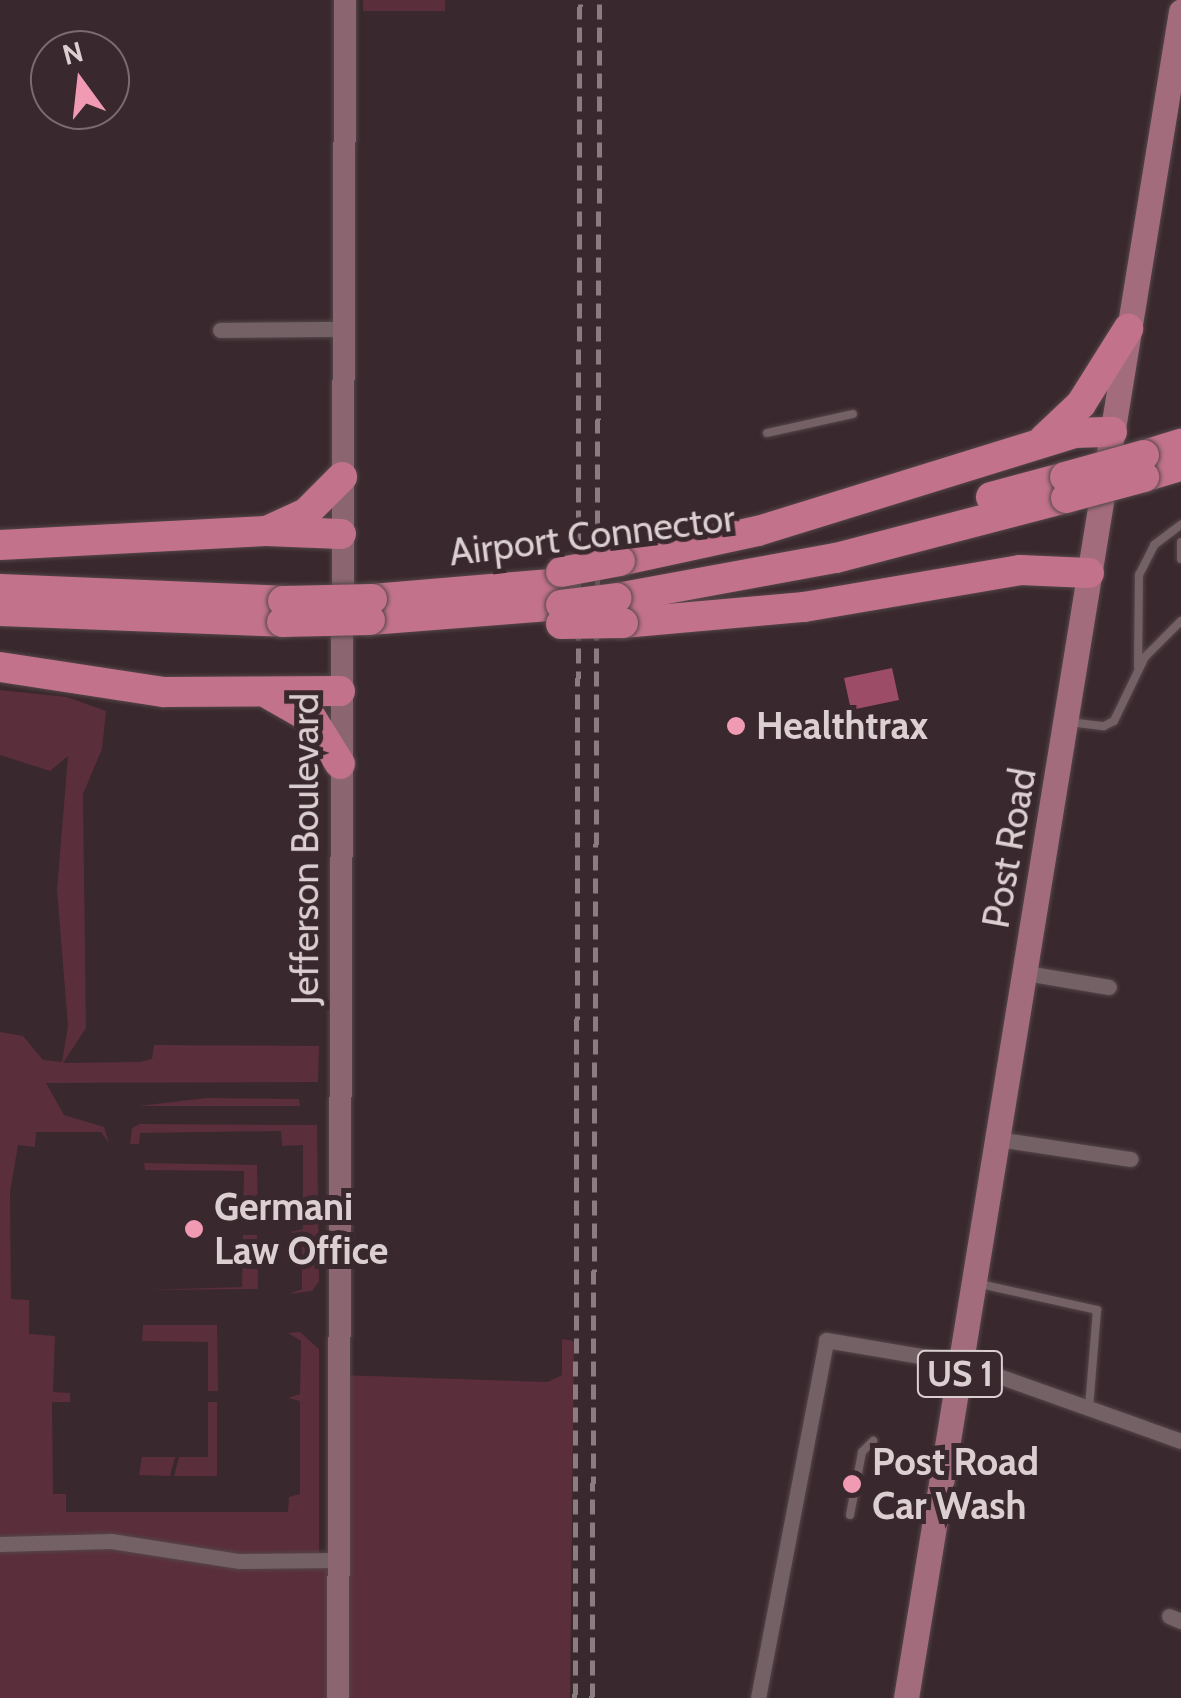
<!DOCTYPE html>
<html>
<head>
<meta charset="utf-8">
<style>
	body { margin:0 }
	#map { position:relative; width:1181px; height:1698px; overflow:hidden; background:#39282d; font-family:Cabin,sans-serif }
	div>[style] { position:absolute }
	.green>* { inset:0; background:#5b2e3c }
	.water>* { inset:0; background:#9c4c66 }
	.roads { filter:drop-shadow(0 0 2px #54464a) drop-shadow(0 0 2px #54464a) }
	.lane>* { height:8px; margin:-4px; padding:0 4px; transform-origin:4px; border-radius:4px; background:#746166 }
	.street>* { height:15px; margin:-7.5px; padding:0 7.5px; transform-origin:7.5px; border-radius:7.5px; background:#746166 }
	.secondary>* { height:22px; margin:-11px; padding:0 11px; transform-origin:11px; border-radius:11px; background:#8b6671 }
	.primary>* { height:25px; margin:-12.5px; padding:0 12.5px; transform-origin:12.5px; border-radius:12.5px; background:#a36c7c }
	.highway>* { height:30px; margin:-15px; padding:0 15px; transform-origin:15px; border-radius:15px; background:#c2738b }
	.rail>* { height:5px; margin-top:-2.5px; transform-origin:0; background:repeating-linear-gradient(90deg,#8a7c80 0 15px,transparent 0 23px) }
	.bridges { filter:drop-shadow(0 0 2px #54464a) drop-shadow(0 0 2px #54464a) }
	.highway-bridge>* { height:30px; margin:-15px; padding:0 15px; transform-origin:15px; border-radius:15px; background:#c2738b }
	.dots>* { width:28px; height:28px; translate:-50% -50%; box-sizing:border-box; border:5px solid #39282d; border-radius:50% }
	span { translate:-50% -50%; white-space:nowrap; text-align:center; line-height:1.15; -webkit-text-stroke:10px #39282d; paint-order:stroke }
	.shield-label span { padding:2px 8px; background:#39282d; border:2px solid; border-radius:8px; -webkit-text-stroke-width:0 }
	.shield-label { font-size:35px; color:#dbcfd2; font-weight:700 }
	.street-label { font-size:38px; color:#dbcfd2 }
	.poi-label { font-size:38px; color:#dbcfd2; font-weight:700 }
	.left { translate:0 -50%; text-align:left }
	.north { position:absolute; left:30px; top:30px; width:100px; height:100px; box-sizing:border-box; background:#39282d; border:2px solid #7a6b6f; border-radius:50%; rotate:345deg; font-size:28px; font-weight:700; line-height:40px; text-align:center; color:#dbcfd2 }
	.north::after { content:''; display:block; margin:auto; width:35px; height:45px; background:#f19ab4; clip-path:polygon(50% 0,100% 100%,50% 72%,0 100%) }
</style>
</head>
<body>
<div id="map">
	<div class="green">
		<i style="clip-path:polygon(363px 0,445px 0,445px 11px,363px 11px)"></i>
		<i style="clip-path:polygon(0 690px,67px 697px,106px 711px,102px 749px,83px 794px,86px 1028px,63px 1063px,140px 1062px,152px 1059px,154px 1045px,319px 1046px,318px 1082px,46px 1083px,64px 1115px,104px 1127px,109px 1143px,101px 1132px,36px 1132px,35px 1147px,18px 1145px,10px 1192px,11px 1299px,29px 1300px,29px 1334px,55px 1336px,53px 1392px,70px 1393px,70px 1402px,52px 1402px,53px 1494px,66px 1494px,66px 1512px,288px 1512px,289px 1497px,300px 1494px,300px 1401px,288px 1398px,300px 1394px,301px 1341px,288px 1333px,300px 1332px,319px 1349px,319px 1558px,338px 1561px,339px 1375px,548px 1382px,562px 1375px,562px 1339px,574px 1341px,570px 1698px,0 1698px,0 1032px,23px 1036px,43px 1060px,62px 1062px,68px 1026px,57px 890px,68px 756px,50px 771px,0 755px)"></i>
		<i style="clip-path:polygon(206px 1098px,299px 1099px,300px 1106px,139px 1106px)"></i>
		<i style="clip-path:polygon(140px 1124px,317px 1125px,319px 1281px,312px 1291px,289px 1294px,302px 1289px,302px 1236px,290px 1232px,303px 1229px,303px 1145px,282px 1146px,281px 1131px,140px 1133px,139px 1144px,130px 1144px,132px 1128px)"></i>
		<i style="clip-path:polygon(144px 1163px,257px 1165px,258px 1223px,243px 1223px,244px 1171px,145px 1170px)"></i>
		<i style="clip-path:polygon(243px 1235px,257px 1235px,258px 1289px,144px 1290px,242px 1287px)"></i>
		<i style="clip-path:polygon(143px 1325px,217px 1325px,218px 1391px,208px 1391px,208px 1342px,142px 1341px)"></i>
		<i style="clip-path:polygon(208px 1402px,217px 1402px,217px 1476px,174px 1476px,179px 1457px,208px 1457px)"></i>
		<i style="clip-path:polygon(142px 1457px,175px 1457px,170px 1476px,139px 1475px)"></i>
	</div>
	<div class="water">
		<i style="clip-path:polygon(892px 668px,899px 700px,851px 710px,844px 678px)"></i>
	</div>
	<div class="roads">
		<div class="lane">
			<i style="left:767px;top:433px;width:88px;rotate:-12.5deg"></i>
			<i style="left:1181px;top:542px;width:17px;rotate:90deg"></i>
			<i style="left:1138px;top:666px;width:91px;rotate:-89.4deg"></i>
			<i style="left:1139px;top:575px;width:34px;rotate:-63deg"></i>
			<i style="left:1154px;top:545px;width:34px;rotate:-37deg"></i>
			<i style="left:1069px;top:722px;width:35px;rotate:7deg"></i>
			<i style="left:1104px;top:726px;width:11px;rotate:-27deg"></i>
			<i style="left:1114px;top:721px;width:71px;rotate:-64.2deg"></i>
			<i style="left:1145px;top:657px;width:51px;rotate:-45deg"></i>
			<i style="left:980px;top:1284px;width:120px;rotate:12.5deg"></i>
			<i style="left:1097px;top:1310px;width:97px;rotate:94.7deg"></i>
			<i style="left:850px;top:1515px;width:64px;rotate:-79.2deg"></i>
			<i style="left:862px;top:1452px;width:16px;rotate:-45deg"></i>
		</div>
		<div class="street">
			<i style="left:220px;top:330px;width:123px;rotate:-0.5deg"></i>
			<i style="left:1026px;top:973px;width:84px;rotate:9.6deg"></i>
			<i style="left:997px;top:1139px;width:135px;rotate:8.5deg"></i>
			<i style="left:0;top:1544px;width:111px;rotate:-1.5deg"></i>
			<i style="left:111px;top:1541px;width:130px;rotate:8.9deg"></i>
			<i style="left:239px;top:1561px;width:100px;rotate:-0.6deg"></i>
			<i style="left:1169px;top:1616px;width:13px;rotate:23deg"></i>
			<i style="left:758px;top:1698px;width:364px;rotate:-79.2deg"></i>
			<i style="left:826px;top:1340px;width:138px;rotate:9.6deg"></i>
			<i style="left:962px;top:1363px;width:232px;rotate:19.6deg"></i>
		</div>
		<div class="secondary">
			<i style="left:338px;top:1698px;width:1698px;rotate:-89.76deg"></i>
		</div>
		<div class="primary">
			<i style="left:906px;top:1698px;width:1709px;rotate:-80.74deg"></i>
		</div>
		<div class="highway">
			<i style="left:1044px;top:439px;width:51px;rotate:-43.4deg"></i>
			<i style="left:1081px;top:404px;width:89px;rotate:-57.9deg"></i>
			<i style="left:1144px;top:455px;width:39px;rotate:-17deg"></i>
			<i style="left:1144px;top:477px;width:39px;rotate:-17deg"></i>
			<i style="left:991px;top:497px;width:77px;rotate:-15.1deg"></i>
			<i style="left:269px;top:530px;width:41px;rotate:-24.7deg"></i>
			<i style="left:306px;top:513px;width:51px;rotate:-45deg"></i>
			<i style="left:0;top:545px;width:266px;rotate:-3deg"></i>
			<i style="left:266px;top:531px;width:75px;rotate:2.3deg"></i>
			<i style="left:620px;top:561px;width:141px;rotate:-12.3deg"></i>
			<i style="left:758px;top:531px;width:331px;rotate:-17.2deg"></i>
			<i style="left:1074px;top:433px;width:38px;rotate:-2deg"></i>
			<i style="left:0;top:589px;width:283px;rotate:2.4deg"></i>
			<i style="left:617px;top:598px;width:223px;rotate:-10.4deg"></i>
			<i style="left:836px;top:558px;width:238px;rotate:-14.6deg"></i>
			<i style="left:372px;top:599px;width:191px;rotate:-4.8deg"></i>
			<i style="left:0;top:611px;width:282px;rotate:2.2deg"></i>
			<i style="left:370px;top:620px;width:192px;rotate:-4.5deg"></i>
			<i style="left:623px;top:623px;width:182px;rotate:-5.1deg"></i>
			<i style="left:804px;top:607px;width:219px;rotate:-9.7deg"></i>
			<i style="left:1020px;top:570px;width:69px;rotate:2.5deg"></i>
			<i style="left:0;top:667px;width:166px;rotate:8.7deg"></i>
			<i style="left:164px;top:692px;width:176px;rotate:-0.3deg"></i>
			<i style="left:270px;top:695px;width:48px;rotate:29.7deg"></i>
			<i style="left:312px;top:719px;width:53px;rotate:58.1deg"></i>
		</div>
	</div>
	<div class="rail">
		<i style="left:575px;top:1698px;width:1698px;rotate:-89.83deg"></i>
		<i style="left:592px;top:1698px;width:1698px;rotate:-89.73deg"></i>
	</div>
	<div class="bridges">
		<div class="highway-bridge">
			<i style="left:1065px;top:477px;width:82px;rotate:-15.6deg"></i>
			<i style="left:1066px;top:498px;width:81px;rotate:-15.1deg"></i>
			<i style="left:561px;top:572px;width:60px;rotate:-10.6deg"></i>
			<i style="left:283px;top:601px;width:89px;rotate:-1.3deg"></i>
			<i style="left:561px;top:605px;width:56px;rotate:-7.1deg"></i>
			<i style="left:282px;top:622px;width:88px;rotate:-1.3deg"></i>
			<i style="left:561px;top:624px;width:62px;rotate:-0.9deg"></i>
		</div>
	</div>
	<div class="dots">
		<i style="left:736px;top:726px;background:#f19ab4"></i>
		<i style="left:194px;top:1229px;background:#f19ab4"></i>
		<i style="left:852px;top:1484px;background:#f19ab4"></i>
	</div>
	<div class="shield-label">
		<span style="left:960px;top:1374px">US 1</span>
	</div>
	<div class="street-label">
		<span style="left:592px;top:535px;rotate:-7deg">Airport Connector</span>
		<span style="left:1009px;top:848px;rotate:-80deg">Post Road</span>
		<span style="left:305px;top:849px;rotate:-90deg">Jefferson Boulevard</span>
	</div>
	<div class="poi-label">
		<span class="left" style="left:756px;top:726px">Healthtrax</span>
		<span class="left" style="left:214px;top:1229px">Germani<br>Law Office</span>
		<span class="left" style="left:872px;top:1484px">Post Road<br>Car Wash</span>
	</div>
	<div class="north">N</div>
</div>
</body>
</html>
